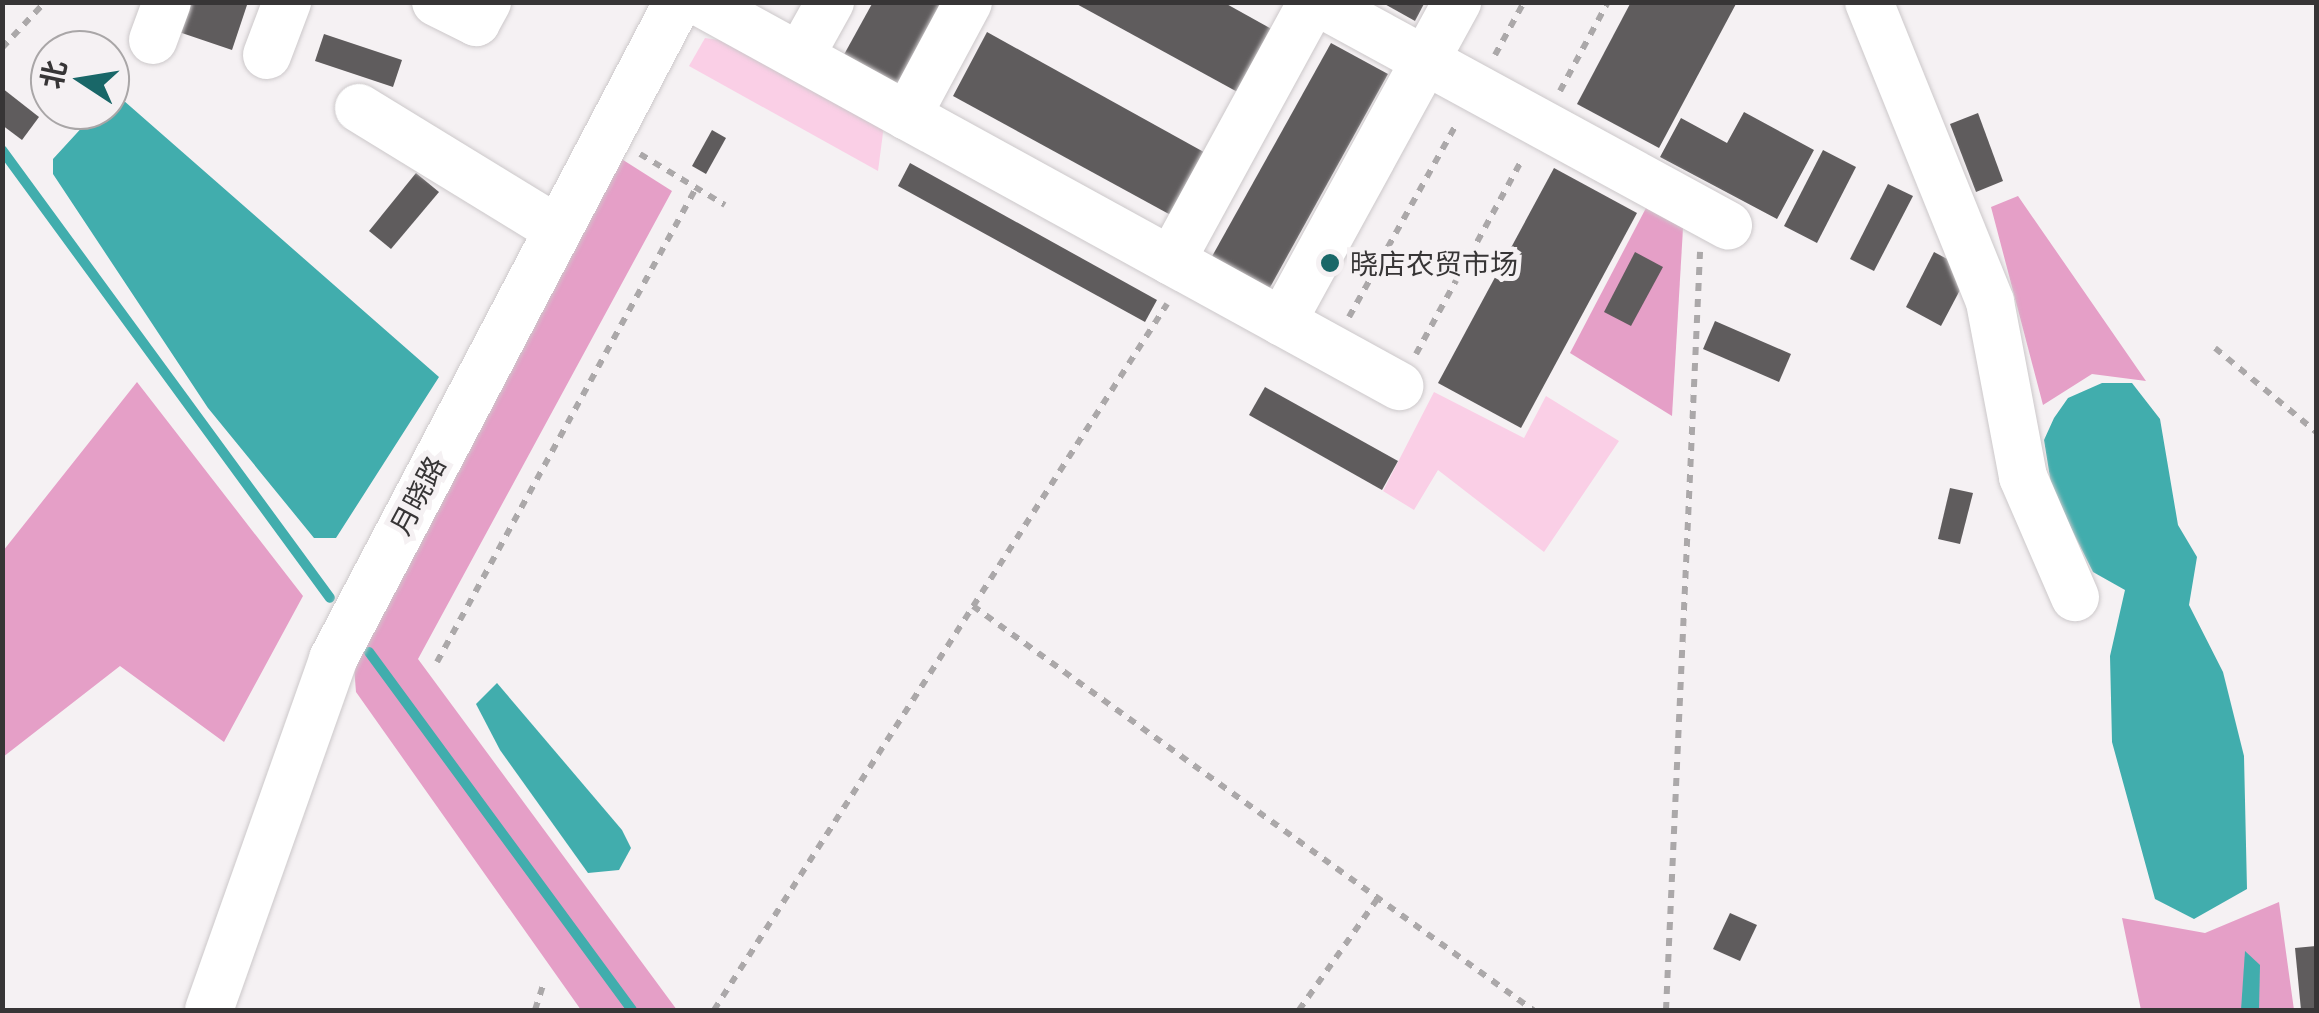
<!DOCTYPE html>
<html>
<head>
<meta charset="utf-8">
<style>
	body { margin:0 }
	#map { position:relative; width:2319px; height:1013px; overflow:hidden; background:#f5f1f3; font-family:"Open Sans","Noto Sans SC",sans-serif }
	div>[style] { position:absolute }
	.green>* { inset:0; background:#facfe6 }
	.forest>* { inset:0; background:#e59fc7 }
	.water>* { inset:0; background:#41adad }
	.stream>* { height:10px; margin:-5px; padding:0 5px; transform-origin:5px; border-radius:5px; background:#41adad }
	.building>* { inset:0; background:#5f5c5d }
	.path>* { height:6px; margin-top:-3px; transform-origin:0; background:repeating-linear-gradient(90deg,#aba8a9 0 8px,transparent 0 16px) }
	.roads { filter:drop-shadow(0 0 2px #ccc8ca) drop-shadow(0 0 2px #ccc8ca) }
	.minor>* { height:48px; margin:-24px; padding:0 24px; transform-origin:24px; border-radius:24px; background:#fff }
	.dots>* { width:28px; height:28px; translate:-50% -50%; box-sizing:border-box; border:5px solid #f5f1f3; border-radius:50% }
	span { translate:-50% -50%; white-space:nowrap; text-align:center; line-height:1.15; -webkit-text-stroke:10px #f5f1f3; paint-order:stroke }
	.poi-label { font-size:28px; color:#373536 }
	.left { translate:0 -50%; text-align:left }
	.street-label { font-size:28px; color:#373536 }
	.frame { position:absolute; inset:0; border:5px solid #373536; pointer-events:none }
	.north { position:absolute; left:30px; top:30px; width:100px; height:100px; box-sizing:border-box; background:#f5f1f3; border:2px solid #a9a6a7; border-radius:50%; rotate:282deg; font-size:28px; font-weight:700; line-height:40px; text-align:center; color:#373536 }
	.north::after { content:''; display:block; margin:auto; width:35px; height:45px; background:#196768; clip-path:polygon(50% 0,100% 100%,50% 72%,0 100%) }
</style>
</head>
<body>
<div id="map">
	<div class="green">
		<i style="clip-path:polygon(705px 38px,739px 43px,884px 125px,878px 171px,689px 66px)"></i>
		<i style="clip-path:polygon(1434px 392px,1524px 438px,1546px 396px,1619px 441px,1544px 552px,1438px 470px,1414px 510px,1383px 491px)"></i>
	</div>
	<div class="forest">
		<i style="clip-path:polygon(620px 158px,672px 191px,418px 659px,677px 1010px,581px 1010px,356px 692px,354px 667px)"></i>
		<i style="clip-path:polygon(2018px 196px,2146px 381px,2092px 374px,2043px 405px,1991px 207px)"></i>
		<i style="clip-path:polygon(1646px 208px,1683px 228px,1672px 416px,1570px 353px)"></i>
		<i style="clip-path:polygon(137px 382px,303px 596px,224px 742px,120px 666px,3px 757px,3px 551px)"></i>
		<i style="clip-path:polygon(2279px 902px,2294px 1010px,2141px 1010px,2122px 918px,2205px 933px)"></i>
	</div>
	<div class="water">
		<i style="clip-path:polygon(115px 93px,439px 377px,336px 538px,314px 538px,208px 408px,53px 174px,53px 159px,98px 110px,110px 110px)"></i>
		<i style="clip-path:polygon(2102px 383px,2132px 383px,2160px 419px,2178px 525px,2197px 557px,2189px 605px,2223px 672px,2244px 756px,2247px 889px,2194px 919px,2155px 899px,2112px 742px,2110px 656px,2125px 590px,2093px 572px,2052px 490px,2044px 440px,2054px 418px,2068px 398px)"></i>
		<i style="clip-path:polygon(497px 683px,622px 830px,631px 848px,619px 870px,588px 873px,500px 750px,476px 704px)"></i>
		<i style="clip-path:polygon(2245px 951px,2260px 965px,2259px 1010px,2241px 1010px)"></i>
	</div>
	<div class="stream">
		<i style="left:2px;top:150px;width:555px;rotate:53.79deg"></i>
		<i style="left:369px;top:652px;width:444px;rotate:53.7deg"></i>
	</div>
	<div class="building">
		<i style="clip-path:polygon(185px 2px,248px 2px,232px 50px,176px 31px)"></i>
		<i style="clip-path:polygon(873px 2px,955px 2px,904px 95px,841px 60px)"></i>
		<i style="clip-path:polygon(1073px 2px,1223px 2px,1277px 32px,1243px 95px)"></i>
		<i style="clip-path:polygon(1381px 2px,1425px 2px,1415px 21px)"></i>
		<i style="clip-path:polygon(1631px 2px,1737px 2px,1659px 148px,1577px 104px)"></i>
		<i style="clip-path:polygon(987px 32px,1211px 156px,1178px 219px,953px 96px)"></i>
		<i style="clip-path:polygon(324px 34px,402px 60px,393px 87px,315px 61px)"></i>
		<i style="clip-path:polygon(1331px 43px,1388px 74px,1268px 291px,1210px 260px)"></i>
		<i style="clip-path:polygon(2px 88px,39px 117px,22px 140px,2px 125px)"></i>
		<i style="clip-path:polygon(1744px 112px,1814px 150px,1777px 219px,1660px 157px,1681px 118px,1727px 143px)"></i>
		<i style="clip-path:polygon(1978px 113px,2003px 181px,1976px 192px,1950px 124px)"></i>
		<i style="clip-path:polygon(712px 130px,726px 138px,706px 174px,692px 166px)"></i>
		<i style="clip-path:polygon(1823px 150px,1856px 167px,1817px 243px,1784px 226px)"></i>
		<i style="clip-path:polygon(910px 163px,1157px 300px,1145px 322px,898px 186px)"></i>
		<i style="clip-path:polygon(1554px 168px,1637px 213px,1521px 428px,1438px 383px)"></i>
		<i style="clip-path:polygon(416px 173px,439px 192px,391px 249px,369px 231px)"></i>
		<i style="clip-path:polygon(1888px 184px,1913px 196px,1874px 271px,1850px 259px)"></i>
		<i style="clip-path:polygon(1635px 252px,1663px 267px,1631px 326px,1604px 312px)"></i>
		<i style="clip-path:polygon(1934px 252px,1970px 271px,1941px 326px,1906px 307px)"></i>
		<i style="clip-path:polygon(1715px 321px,1791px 354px,1779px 382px,1703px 349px)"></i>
		<i style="clip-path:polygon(1265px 387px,1398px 461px,1382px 490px,1249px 415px)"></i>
		<i style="clip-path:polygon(1950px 488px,1973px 493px,1960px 544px,1938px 539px)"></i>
		<i style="clip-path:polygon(1730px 913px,1757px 925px,1740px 961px,1713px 949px)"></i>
		<i style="clip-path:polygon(2316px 946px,2316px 1010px,2301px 1010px,2295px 948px)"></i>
	</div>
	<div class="path">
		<i style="left:2px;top:48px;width:63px;rotate:-46.9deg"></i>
		<i style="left:1495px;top:55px;width:60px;rotate:-61.3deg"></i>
		<i style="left:1560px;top:91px;width:101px;rotate:-61.7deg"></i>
		<i style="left:640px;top:154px;width:99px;rotate:31deg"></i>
		<i style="left:1349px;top:317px;width:222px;rotate:-60.9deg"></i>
		<i style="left:2215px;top:348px;width:131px;rotate:39.7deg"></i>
		<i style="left:1416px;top:354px;width:223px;rotate:-61.4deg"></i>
		<i style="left:973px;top:606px;width:691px;rotate:35.81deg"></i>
		<i style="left:437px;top:662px;width:540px;rotate:-61.35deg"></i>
		<i style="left:535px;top:1010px;width:28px;rotate:-72deg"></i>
		<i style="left:714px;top:1010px;width:839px;rotate:-57.31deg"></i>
		<i style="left:1299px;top:1010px;width:137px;rotate:-54.8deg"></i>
		<i style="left:1666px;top:1010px;width:759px;rotate:-87.43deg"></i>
	</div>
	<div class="roads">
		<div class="minor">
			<i style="left:436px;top:2px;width:45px;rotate:26.6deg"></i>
			<i style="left:476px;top:22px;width:23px;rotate:-61deg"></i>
			<i style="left:700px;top:2px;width:798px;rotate:28.78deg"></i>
			<i style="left:1318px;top:2px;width:467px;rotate:28.6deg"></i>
			<i style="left:1869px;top:2px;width:323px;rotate:68deg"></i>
			<i style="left:1990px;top:302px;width:178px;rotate:79.3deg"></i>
			<i style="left:2023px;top:477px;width:131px;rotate:66.6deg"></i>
			<i style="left:153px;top:40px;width:40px;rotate:-69.8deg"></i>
			<i style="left:267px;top:55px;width:57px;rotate:-69.3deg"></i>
			<i style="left:800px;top:56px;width:62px;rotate:-60.9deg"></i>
			<i style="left:359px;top:108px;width:233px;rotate:31.5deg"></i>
			<i style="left:907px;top:116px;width:129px;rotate:-61.8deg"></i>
			<i style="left:1171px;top:261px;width:295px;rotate:-61.4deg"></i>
			<i style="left:1282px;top:322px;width:365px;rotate:-61.3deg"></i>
			<i style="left:209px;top:1010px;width:372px;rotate:-70.5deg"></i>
			<i style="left:333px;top:659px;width:742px;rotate:-62.3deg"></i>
		</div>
	</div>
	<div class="dots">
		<i style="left:1330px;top:263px;background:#196768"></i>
	</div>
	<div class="poi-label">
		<span class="left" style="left:1350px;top:263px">晓店农贸市场</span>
	</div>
	<div class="street-label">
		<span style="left:417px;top:495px;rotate:-62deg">月晓路</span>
	</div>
	<div class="frame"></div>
	<div class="north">北</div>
</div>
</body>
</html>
